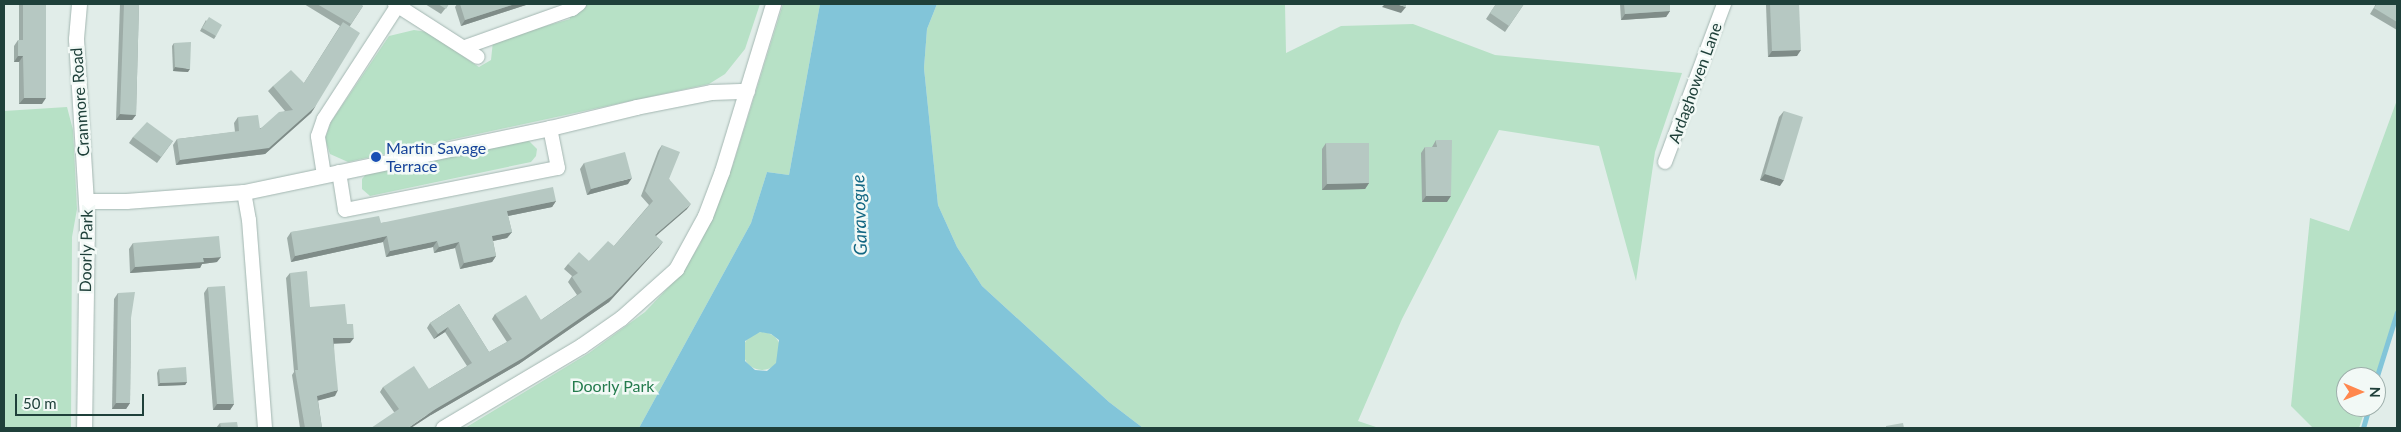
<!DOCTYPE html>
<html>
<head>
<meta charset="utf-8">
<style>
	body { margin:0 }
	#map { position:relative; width:2401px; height:432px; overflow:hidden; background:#e1ede9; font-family:Lato,sans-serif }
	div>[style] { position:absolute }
	.green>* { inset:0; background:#b7e1c6 }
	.round { border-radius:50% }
	.water>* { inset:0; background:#82c5d9 }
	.stream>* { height:5px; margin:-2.5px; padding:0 2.5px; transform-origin:2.5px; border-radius:2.5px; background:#82c5d9 }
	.roads { filter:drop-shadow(0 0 1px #a3b6b1) drop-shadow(0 0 1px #a3b6b1) }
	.street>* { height:14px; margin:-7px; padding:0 7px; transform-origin:7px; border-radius:7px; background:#fff }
	.secondary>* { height:15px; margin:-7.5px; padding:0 7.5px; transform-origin:7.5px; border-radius:7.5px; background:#fff }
	.wall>* { inset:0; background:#9daca7 }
	.shaded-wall>* { inset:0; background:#7f8c88 }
	.building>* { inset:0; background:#b6c8c2 }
	.dots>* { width:14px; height:14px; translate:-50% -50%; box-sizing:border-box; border:2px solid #f2f9f6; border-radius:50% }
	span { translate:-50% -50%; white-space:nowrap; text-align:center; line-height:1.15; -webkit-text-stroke:5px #f2f9f6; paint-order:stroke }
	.street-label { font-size:16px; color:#1f403a }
	.transit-label { font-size:16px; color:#164399 }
	.left { translate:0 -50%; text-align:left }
	.park-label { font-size:16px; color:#247b4d }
	.water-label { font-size:18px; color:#126783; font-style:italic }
	.frame { position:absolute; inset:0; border:5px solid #1f403a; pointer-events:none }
	.north { position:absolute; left:2336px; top:367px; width:50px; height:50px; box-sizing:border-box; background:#f2f9f6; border:1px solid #9eafab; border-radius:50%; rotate:91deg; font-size:14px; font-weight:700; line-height:20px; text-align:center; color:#1f403a }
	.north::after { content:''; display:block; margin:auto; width:18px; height:22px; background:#ff874d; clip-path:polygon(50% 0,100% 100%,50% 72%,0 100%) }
	.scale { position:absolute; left:15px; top:394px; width:129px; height:22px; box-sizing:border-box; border:2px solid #1f403a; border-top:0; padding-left:6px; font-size:15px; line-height:18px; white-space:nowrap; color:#1f403a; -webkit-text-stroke:4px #f2f9f6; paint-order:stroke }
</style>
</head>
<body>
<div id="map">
	<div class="green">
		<i style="clip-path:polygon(586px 4px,760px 4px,745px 49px,725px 74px,709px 84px,348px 162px,330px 154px,325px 139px,331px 122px,389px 36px,414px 30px,427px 32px,479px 67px,491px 60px,493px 41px,570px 19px,570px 13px)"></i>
		<i style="clip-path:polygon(783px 4px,820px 4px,789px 175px,767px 172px,751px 223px,639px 428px,465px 428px,589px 353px,645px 312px,682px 273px,700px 244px,733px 165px)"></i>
		<i style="clip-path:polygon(937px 4px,1285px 4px,1286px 53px,1341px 26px,1413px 24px,1495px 55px,1682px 73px,1655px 152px,1636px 281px,1599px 146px,1499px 130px,1402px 319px,1358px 421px,1379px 428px,1143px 428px,1109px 402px,982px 286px,957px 247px,938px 205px,924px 68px,927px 29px)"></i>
		<i style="clip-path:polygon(2397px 100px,2397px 312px,2376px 377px,2346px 377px,2346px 407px,2366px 407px,2359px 428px,2313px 428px,2291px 406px,2310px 218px,2349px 231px)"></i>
		<i style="clip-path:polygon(67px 107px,73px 130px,77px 209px,72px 237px,71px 428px,4px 428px,4px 111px)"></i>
		<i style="clip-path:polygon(528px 140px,537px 149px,536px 156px,531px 162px,370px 196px,362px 189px,362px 179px,367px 173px)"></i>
		<i class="round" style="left:743px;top:332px;width:38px;height:38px"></i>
	</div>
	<div class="water">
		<i style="clip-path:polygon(evenodd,820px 4px,937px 4px,927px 29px,924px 68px,938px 205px,957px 247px,982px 286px,1109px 402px,1143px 428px,639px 428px,751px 223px,767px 172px,789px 175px,820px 4px,760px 332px,771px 334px,779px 340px,776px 363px,767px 371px,755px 370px,745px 361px,745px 341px,760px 332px)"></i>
	</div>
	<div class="stream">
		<i style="left:2376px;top:379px;width:70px;rotate:-72.6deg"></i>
		<i style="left:2363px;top:428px;width:22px;rotate:-74deg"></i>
	</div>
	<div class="roads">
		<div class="street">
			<i style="left:395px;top:4px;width:98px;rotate:32.6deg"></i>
			<i style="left:465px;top:47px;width:114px;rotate:-19.6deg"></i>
			<i style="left:572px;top:9px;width:9px;rotate:-36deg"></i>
			<i style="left:1665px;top:162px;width:169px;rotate:-69.5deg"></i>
			<i style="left:339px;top:172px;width:38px;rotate:81deg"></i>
			<i style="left:345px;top:210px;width:217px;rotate:-11.2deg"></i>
			<i style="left:558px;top:168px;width:41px;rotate:-101.3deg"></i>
			<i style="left:324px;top:175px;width:39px;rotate:-99deg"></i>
			<i style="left:318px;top:136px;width:18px;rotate:-71deg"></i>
			<i style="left:324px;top:119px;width:136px;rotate:-57deg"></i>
			<i style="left:244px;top:192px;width:28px;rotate:80deg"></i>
			<i style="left:249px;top:220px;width:209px;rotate:85.6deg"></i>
		</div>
		<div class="secondary">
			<i style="left:79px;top:4px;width:35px;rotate:95deg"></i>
			<i style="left:76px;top:39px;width:179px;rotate:86.5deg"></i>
			<i style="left:87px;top:218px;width:210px;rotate:90.8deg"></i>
			<i style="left:87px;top:201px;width:39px"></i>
			<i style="left:126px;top:201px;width:118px;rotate:-4.4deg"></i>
			<i style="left:244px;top:192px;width:313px;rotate:-11.8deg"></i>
			<i style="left:550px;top:128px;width:89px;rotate:-13.7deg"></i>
			<i style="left:636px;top:107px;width:76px;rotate:-11.3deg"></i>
			<i style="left:711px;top:92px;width:36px;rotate:-2deg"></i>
			<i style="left:443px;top:428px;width:161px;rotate:-30.7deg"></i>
			<i style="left:581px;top:346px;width:49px;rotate:-35deg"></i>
			<i style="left:621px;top:318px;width:74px;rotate:-41.7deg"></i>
			<i style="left:676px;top:269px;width:60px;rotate:-61.3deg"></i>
			<i style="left:705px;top:216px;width:48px;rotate:-69.3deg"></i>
			<i style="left:722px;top:171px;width:175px;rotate:-73deg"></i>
		</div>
	</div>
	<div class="wall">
		<i style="clip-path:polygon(19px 4px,46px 4px,42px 104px,19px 104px,19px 62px,14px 62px,14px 46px,18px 40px,19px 40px)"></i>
		<i style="clip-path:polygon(120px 4px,139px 4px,136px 115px,132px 120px,116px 120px)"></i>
		<i style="clip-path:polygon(304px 4px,359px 4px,363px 6px,350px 26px,315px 107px,311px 113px,265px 154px,176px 165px,173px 145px,177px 139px,235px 132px,234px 123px,238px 117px,260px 129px,285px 111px,268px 91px,273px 86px,304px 83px,340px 26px)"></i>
		<i style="clip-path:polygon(425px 4px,449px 4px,441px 14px)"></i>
		<i style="clip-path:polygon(457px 4px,529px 4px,461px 26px,455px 7px)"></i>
		<i style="clip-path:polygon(1496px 4px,1524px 4px,1505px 32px,1486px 19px)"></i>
		<i style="clip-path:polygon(1620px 4px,1670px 4px,1670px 11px,1666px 17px,1621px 20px)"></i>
		<i style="clip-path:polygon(1767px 4px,1799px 4px,1797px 56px,1768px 57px,1766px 5px)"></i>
		<i style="clip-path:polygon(2376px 4px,2397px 4px,2397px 30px,2370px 14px)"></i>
		<i style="clip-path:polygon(206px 20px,216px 36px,214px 39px,200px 31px)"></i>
		<i style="clip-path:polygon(174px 43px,188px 72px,173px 71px,172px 46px)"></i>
		<i style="clip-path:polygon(1784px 111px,1780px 186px,1760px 180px,1779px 117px)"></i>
		<i style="clip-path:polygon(133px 137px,173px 141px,157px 163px,129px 143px)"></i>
		<i style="clip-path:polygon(1436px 140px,1447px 202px,1422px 202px,1421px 153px,1425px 147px,1432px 147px)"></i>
		<i style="clip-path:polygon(1326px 143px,1369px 183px,1365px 189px,1322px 190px,1322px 149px)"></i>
		<i style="clip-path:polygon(662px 145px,669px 179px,687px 209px,656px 236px,659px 247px,609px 302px,519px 364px,431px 415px,394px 412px,380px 392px,383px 387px,429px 389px,467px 366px,445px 332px,434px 339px,427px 328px,430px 323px,459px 304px,489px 352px,507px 342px,492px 319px,495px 314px,541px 320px,577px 295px,568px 282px,572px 276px,564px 269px,568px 264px,589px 261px,614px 246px,649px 205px,641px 196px,658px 151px)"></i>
		<i style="clip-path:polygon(584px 163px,628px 184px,587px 195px,580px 169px)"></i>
		<i style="clip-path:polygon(556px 201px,552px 207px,508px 216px,512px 232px,507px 238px,493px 241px,496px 256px,492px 262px,460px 269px,455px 248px,434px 253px,433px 247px,386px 257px,383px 242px,291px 262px,287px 238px,291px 232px,381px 223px)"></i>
		<i style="clip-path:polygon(133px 243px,217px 262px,202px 264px,200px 268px,130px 273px,129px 249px)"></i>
		<i style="clip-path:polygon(290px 273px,310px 307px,347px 324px,350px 343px,334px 343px,335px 396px,318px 400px,322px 428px,300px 428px,292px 375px,294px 372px,286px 278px)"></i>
		<i style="clip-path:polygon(208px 287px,234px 404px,230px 410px,213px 410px,204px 293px)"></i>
		<i style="clip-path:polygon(118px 293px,131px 318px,130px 403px,126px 409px,112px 409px,114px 299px)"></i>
		<i style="clip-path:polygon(159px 369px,187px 382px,185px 385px,158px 386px,157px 373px)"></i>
		<i style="clip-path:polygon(220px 423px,238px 428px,216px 428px)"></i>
	</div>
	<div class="shaded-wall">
		<i style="clip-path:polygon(515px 4px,529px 4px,461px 26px,465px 20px)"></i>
		<i style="clip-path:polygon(1385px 4px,1396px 4px,1406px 7px,1401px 13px,1382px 7px)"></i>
		<i style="clip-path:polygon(1670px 11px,1666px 17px,1621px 20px,1625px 14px)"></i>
		<i style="clip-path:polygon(1801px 50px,1797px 56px,1768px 57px,1772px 51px)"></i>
		<i style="clip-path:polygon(18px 56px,23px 56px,19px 62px,14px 62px)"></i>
		<i style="clip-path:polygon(175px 67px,190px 69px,188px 72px,173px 71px)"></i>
		<i style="clip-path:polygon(24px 98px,46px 98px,42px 104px,19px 104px)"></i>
		<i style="clip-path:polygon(315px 107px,311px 113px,265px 154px,176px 165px,180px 160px)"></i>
		<i style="clip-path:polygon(120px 114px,136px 115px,132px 120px,116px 120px)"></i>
		<i style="clip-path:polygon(1765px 174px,1784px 180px,1780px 186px,1760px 180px)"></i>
		<i style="clip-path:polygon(632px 178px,628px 184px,587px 195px,591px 189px)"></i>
		<i style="clip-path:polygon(1369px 183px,1365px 189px,1322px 190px,1327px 184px)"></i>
		<i style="clip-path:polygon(1426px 196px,1451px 196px,1447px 202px,1422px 202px)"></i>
		<i style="clip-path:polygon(556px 201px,552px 207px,503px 217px,507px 211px)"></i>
		<i style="clip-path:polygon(691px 204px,687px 209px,651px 240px,655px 235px)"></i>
		<i style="clip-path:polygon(512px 232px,507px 238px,488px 242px,492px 236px)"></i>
		<i style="clip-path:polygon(387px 236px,383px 242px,291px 262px,295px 256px)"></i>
		<i style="clip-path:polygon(437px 241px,433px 247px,386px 257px,390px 251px)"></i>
		<i style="clip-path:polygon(459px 242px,455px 248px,434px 253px,439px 247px)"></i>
		<i style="clip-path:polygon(663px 242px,659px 247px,609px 302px,519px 364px,431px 415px,411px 428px,408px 428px,434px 410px)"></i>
		<i style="clip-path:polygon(496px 256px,492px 262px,460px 269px,464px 263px)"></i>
		<i style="clip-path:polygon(221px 257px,217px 262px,202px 264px,200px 268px,130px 273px,135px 267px,203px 258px)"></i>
		<i style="clip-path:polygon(448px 327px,445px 332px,434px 339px,438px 334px)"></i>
		<i style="clip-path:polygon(333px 338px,354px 338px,350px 343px,329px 344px)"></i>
		<i style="clip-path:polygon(187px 382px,185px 385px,158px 386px,160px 383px)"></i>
		<i style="clip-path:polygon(338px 390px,335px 396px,313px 402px,317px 396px)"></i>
		<i style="clip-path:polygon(116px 403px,130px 403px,126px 409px,112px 409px)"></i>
		<i style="clip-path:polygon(217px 404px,234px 404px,230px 410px,213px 410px)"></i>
	</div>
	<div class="building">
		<i style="clip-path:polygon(23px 4px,46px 4px,46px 98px,24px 98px,23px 56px,18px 56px,18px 40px,23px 40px)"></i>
		<i style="clip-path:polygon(124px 4px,139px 4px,136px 115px,120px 114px)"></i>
		<i style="clip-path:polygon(317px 4px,359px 4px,363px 6px,351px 24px)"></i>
		<i style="clip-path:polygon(438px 4px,449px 4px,446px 9px)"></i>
		<i style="clip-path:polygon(460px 4px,515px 4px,465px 20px)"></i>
		<i style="clip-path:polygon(1396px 4px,1406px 4px,1406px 7px)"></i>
		<i style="clip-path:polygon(1496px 4px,1524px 4px,1509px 26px,1490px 13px)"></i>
		<i style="clip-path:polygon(1624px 4px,1670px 4px,1670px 11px,1625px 14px)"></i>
		<i style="clip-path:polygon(1770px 4px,1799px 4px,1801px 50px,1772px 51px)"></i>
		<i style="clip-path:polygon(2377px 4px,2397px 4px,2397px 22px,2374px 8px)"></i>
		<i style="clip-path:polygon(209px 17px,222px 25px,216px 36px,202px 28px)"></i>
		<i style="clip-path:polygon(343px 22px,360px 33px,315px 107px,269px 148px,180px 160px,177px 139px,239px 131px,238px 117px,258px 115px,260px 129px,279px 112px,293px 110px,273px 86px,291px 70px,304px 83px)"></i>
		<i style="clip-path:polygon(191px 42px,190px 69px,175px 67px,174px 43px)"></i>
		<i style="clip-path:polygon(1784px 111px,1803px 117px,1784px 180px,1765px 174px)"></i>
		<i style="clip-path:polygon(147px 122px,173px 141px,161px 157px,133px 137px)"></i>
		<i style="clip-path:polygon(1436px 140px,1452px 140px,1451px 196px,1426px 196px,1425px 147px,1437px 147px)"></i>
		<i style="clip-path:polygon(1326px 143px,1369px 143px,1369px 183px,1327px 184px)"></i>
		<i style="clip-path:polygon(662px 145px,680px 152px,669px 179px,691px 204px,655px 235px,663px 242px,612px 296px,523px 358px,434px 410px,408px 428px,371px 428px,399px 409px,383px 387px,396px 378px,414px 366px,429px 389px,472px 363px,448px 327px,438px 334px,430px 323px,459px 304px,489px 352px,512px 339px,495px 314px,526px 295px,541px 320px,582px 292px,572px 277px,578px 273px,568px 264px,579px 252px,589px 261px,608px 241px,614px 246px,653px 201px,645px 191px)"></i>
		<i style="clip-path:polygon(625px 152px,632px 178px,591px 189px,584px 163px)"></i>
		<i style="clip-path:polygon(553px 187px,556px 201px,507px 211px,512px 232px,492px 236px,496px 256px,464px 263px,459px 242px,439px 247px,437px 241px,390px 251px,387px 236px,295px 256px,291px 232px,379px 216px,381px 223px)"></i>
		<i style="clip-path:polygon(219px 236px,221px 257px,203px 258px,204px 262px,135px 267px,133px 243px)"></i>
		<i style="clip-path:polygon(307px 271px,310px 307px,345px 304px,347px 324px,353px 324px,354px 338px,333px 338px,338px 390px,317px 396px,322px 428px,305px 428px,295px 370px,298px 370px,290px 273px)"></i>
		<i style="clip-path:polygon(225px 286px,234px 404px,217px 404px,208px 287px)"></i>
		<i style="clip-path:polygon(135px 292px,131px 318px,130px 403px,116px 403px,118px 293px)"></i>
		<i style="clip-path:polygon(186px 367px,187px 382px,160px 383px,159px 369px)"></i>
		<i style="clip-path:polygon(237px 422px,238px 428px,221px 428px,220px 423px)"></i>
		<i style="clip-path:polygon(1903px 423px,1904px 428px,1886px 428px,1886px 426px)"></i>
	</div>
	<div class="dots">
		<i style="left:376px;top:157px;background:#1a4fb4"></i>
	</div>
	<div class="street-label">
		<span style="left:1695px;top:83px;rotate:-70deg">Ardaghowen Lane</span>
		<span style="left:80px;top:102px;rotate:-94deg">Cranmore Road</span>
		<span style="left:86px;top:251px;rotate:-89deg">Doorly Park</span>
	</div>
	<div class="transit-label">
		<span class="left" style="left:386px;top:157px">Martin Savage<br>Terrace</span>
	</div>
	<div class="park-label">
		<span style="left:613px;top:386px">Doorly Park</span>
	</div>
	<div class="water-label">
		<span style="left:859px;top:215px;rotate:-92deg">Garavogue</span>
	</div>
	<div class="frame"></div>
	<div class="north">N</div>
	<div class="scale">50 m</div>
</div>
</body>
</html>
